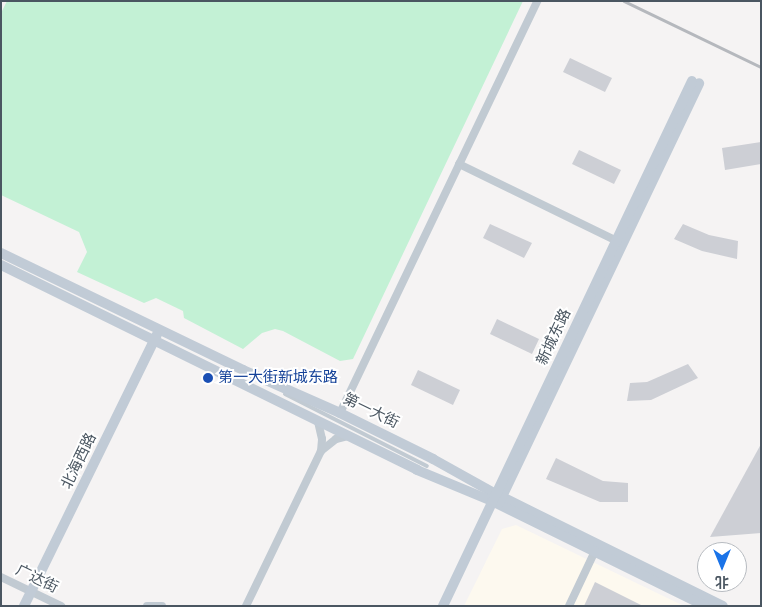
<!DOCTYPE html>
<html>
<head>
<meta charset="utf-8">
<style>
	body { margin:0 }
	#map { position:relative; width:762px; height:607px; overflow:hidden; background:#f5f3f3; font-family:Figtree,"Noto Sans SC",sans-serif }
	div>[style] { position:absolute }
	.commercial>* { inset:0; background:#fdf9ef }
	.green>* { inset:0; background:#c3f1d5 }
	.building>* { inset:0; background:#cdcfd5 }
	.lane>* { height:4px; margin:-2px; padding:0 2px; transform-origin:2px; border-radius:2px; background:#c1cad2 }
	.street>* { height:8px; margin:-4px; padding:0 4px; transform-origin:4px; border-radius:4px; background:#c1cad2 }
	.secondary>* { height:10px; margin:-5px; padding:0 5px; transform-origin:5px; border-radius:5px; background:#c1cbd6 }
	.rail>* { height:2.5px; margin:-1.25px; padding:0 1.25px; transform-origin:1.25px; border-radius:1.25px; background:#b5b8bd }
	.dots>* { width:14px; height:14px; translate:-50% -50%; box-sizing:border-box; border:2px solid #fff; border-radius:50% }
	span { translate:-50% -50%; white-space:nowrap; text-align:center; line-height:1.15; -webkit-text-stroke:4px #fff; paint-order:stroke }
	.street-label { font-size:15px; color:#4a5661 }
	.transit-label { font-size:15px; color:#164399 }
	.left { translate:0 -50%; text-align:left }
	.frame { position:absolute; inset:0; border:2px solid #4a5661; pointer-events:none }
	.north { position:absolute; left:697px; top:542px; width:50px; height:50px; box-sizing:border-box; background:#fff; border:1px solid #b7bbc0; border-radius:50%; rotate:180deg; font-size:14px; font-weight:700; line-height:20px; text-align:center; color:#4a5661 }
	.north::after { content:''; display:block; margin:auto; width:18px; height:22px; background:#1a73e8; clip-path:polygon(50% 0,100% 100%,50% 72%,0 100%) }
</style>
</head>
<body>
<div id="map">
	<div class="commercial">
		<i style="clip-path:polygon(516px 525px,684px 606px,464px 606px,502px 529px)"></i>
	</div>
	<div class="green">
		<i style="clip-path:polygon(7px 1px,523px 1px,353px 359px,340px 361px,283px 331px,275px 329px,262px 333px,243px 349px,184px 318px,183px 311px,156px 298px,144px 303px,77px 272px,87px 252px,79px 232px,1px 195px,1px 13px)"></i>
	</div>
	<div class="building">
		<i style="clip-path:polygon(570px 58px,612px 78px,605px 92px,563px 72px)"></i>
		<i style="clip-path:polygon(761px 142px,761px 164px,725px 170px,722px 148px)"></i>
		<i style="clip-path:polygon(579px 150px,621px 170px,614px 184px,572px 164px)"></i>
		<i style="clip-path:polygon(490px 224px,532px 243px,524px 258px,483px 238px)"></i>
		<i style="clip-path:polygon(683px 224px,709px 235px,738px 241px,737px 259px,702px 251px,674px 239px)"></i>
		<i style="clip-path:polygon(497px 319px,539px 339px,532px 354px,490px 334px)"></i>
		<i style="clip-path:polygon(688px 364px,698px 378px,651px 400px,627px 401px,630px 383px,647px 382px)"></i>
		<i style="clip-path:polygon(418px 370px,460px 390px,453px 405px,411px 385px)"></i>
		<i style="clip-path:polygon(761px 444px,761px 533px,710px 537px)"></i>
		<i style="clip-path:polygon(556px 458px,603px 481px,628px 483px,628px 502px,600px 502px,546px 479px)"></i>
		<i style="clip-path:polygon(595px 582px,643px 606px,584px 606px)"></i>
	</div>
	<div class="lane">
		<i style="left:285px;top:394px;width:159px;rotate:26.9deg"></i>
	</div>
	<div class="street">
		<i style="left:459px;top:164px;width:180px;rotate:26deg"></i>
		<i style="left:340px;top:413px;width:457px;rotate:-64.4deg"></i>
		<i style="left:321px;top:451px;width:19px;rotate:-39deg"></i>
		<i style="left:336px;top:439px;width:12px;rotate:-14deg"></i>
		<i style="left:1px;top:577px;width:67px;rotate:25.8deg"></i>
		<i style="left:147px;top:606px;width:15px"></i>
		<i style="left:246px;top:606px;width:172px;rotate:-64.2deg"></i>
		<i style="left:321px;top:451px;width:12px;rotate:-85deg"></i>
		<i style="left:322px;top:439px;width:18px;rotate:-103deg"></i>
		<i style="left:569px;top:606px;width:61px;rotate:-64.7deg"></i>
	</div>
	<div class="secondary">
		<i style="left:1px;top:253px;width:269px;rotate:25.8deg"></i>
		<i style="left:243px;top:370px;width:106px;rotate:23.9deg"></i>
		<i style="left:340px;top:413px;width:104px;rotate:26.3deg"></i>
		<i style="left:433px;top:459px;width:72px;rotate:29.1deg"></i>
		<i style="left:496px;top:494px;width:253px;rotate:26.3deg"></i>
		<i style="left:1px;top:265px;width:464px;rotate:26.2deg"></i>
		<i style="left:417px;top:470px;width:81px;rotate:22.5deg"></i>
		<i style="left:492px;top:501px;width:237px;rotate:26.2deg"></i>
		<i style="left:499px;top:503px;width:465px;rotate:-64.5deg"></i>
		<i style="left:24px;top:606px;width:302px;rotate:-63.9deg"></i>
		<i style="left:443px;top:606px;width:581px;rotate:-64.63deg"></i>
	</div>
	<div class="rail">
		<i style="left:624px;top:1px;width:152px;rotate:25.7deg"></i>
	</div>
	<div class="dots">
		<i style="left:208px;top:378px;background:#1a4fb4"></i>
	</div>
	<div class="street-label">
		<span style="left:554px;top:337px;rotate:-65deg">新城东路</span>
		<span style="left:371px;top:411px;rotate:26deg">第一大街</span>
		<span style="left:79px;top:461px;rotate:-64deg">北海西路</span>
		<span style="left:37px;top:579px;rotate:26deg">广达街</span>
	</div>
	<div class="transit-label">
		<span class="left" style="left:218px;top:378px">第一大街新城东路</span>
	</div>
	<div class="frame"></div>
	<div class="north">北</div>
</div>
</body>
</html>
